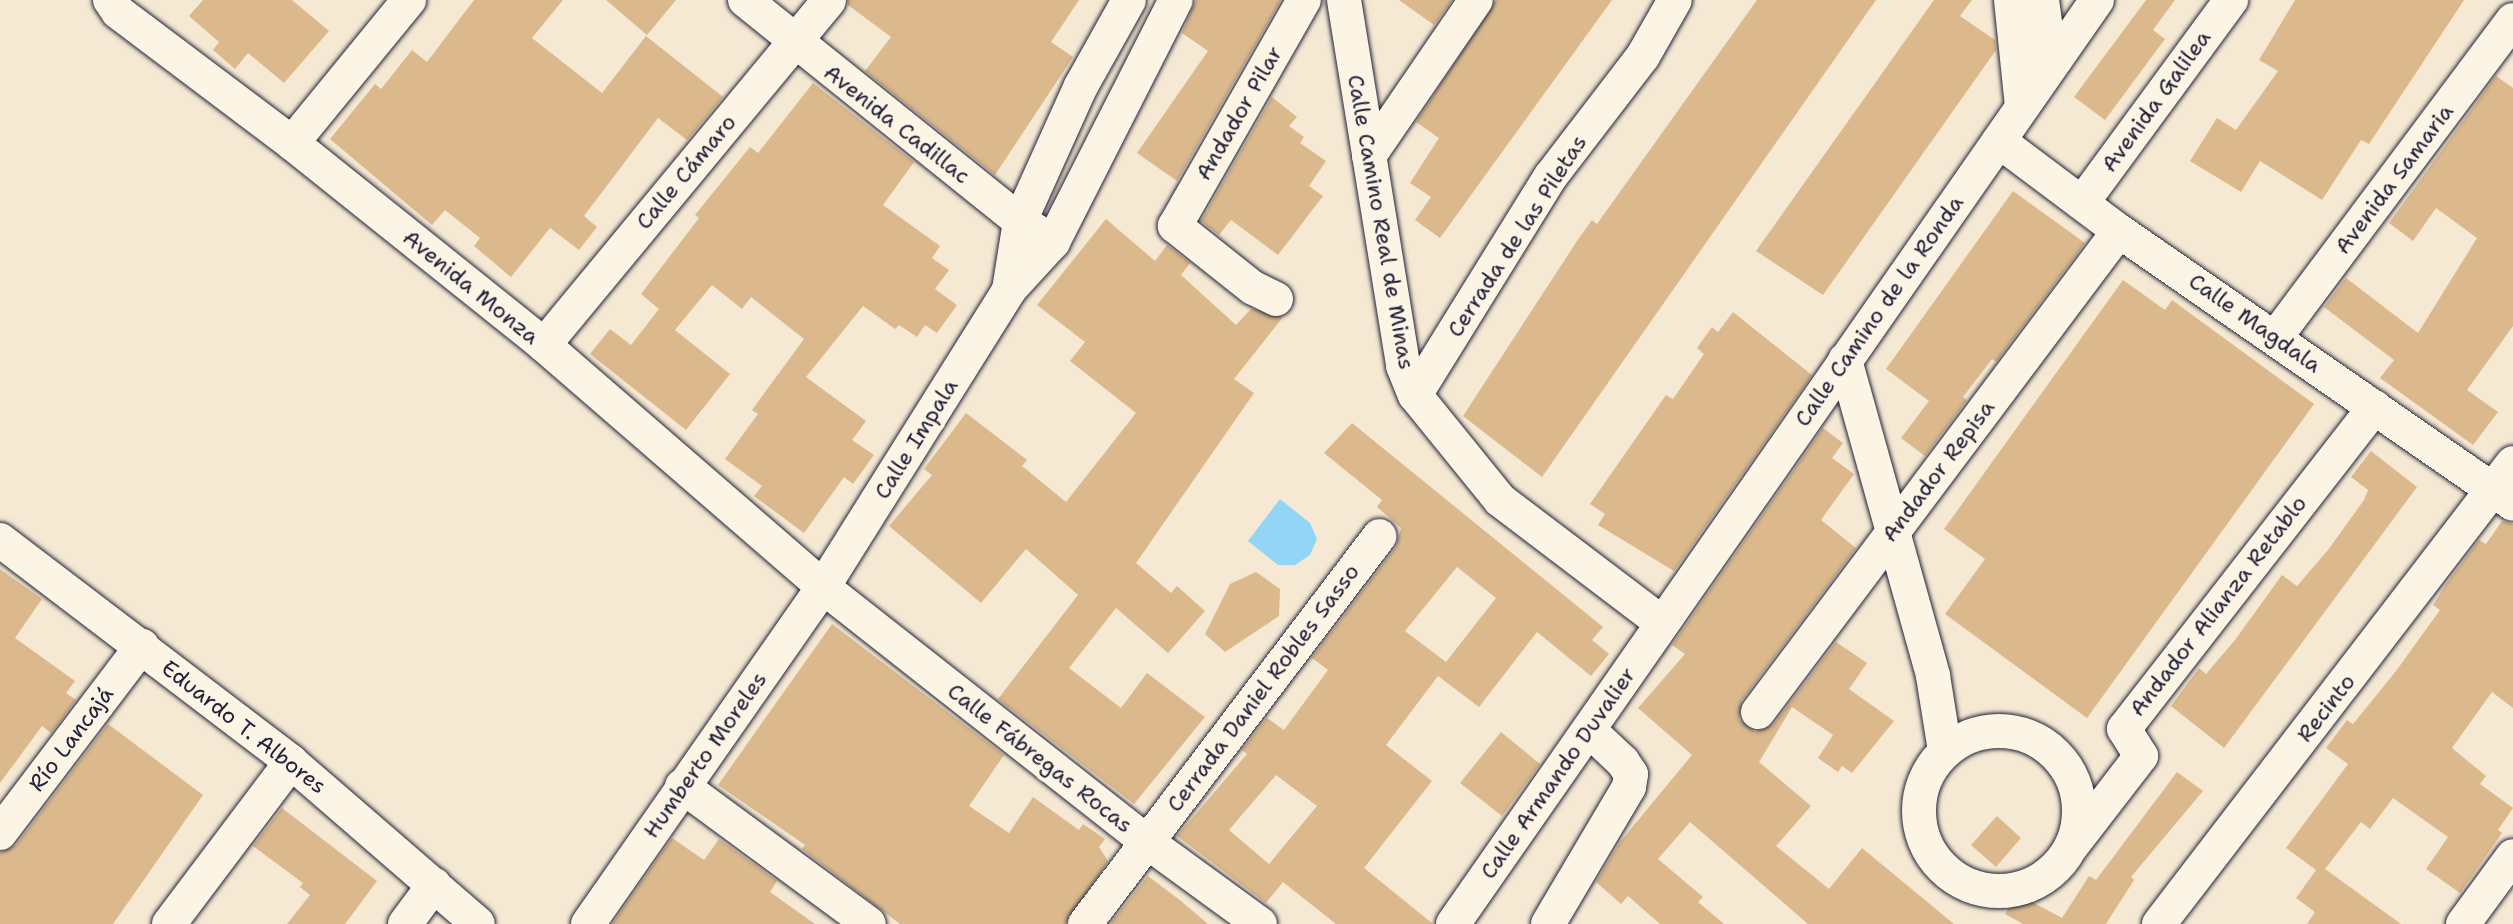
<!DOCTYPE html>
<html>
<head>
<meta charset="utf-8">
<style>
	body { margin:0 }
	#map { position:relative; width:2513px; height:924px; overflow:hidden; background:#f5e9d3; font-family:"Shantell Sans",sans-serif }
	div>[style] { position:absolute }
	.water>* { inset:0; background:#93d5f4 }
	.building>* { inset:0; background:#dbb98d }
	.roads { filter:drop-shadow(0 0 2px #22223b) drop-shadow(0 0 2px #22223b) }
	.minor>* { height:34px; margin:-17px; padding:0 17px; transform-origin:17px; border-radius:17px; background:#fcf5e5 }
	.minor>.ring { margin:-17px; padding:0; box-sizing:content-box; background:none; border:34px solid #fcf5e5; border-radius:50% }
	span { translate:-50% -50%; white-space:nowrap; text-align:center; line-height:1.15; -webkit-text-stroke:8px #fcf5e5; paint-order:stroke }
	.street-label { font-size:22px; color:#22223b }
</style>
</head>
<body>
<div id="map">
	<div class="water">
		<i style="clip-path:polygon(1280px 499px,1310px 523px,1317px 539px,1310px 555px,1295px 565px,1278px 565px,1248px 541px)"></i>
	</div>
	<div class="building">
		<i style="clip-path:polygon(203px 0,292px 0,329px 31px,284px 83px,248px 53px,235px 69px,213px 50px,219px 42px,189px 16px)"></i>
		<i style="clip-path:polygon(474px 0,563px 0,532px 38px,602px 93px,646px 36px,723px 97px,687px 140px,658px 118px,584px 216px,597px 227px,579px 250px,550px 228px,511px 277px,474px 246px,480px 238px,445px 210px,432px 225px,330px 139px,375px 84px,381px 89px,412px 50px,427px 62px)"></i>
		<i style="clip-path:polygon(606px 0,676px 0,647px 35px)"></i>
		<i style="clip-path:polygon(848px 0,1079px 0,1051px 42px,1073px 57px,995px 175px,865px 71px,891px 37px,848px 5px)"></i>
		<i style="clip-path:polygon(1196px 0,1281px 0,1177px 181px,1137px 153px,1208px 51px,1182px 33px)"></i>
		<i style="clip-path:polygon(1399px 0,1452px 0,1434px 25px)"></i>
		<i style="clip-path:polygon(1496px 0,1612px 0,1440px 238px,1415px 220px,1431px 197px,1410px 183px,1439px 138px,1416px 122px)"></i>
		<i style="clip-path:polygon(1757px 0,1876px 0,1542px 477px,1463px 416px,1577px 241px,1592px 220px,1597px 224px)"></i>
		<i style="clip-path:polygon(1934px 0,1972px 0,1960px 16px,1995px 40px,1996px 50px,1823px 295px,1756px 251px)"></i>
		<i style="clip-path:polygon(2146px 0,2175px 0,2153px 30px,2165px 39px,2105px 120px,2074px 97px)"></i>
		<i style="clip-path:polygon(2295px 0,2464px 0,2369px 144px,2361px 140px,2322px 200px,2260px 161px,2241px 192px,2190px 161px,2217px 118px,2236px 130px,2278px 71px,2259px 60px)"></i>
		<i style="clip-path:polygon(2496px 76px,2513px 88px,2513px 326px,2467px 390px,2498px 412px,2473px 445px,2380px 378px,2394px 360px,2324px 307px,2346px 278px,2418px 333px,2477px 238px,2436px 208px,2413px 241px,2389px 223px)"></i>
		<i style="clip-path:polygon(813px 83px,914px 162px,883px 205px,940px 246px,932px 258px,949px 270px,935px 289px,957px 305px,937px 333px,925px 325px,917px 337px,899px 325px,895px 329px,863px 306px,806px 377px,866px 421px,852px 440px,874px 455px,853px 484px,844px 477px,804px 533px,754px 496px,762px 486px,725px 459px,758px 414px,752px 410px,804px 339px,751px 297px,742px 309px,712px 285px,675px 330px,730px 374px,686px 430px,590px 354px,610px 329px,631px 345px,659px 309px,641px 294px,699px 218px,695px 215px,750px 147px,758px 153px)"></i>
		<i style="clip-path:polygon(1272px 97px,1297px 117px,1289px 126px,1304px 137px,1300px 143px,1326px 161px,1309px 186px,1323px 196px,1278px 255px,1231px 220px,1219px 235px,1201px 221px)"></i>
		<i style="clip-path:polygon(2013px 191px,2085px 243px,1996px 362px,1992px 359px,1963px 397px,1967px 400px,1925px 456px,1901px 438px,1929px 401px,1886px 369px)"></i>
		<i style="clip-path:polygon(1106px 219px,1155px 261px,1167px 245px,1190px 263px,1181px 275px,1236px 325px,1251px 309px,1283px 317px,1234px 379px,1254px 393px,1136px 563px,1171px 593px,1177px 586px,1205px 611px,1168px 653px,1116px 608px,1069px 668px,1121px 708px,1147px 673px,1205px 717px,1134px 804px,998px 699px,1078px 595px,1026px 549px,981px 603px,889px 526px,932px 475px,924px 469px,966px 413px,1027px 460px,1022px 466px,1066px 502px,1136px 413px,1070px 361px,1085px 342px,1037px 305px)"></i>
		<i style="clip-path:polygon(2123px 280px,2165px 310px,2172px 300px,2314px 404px,2087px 718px,1945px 614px,1985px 559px,1944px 529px)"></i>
		<i style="clip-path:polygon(1733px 312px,1812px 375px,1674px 571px,1598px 525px,1605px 514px,1590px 504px,1666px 395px,1673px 399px,1704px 354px,1697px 348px,1712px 327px,1718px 332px)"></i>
		<i style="clip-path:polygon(evenodd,1352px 423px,1603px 627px,1592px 640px,1609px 654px,1591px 676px,1537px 632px,1479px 707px,1438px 676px,1386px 745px,1432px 781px,1364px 868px,1433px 924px,1336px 924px,1283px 882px,1266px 903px,1177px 836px,1247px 754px,1242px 750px,1267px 718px,1284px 730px,1328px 670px,1312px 658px,1396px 547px,1401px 528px,1377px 507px,1382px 500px,1324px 453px,1352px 423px,1457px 567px,1496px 598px,1446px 662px,1405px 631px,1457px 567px,1352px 423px,1276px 775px,1317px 806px,1269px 864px,1229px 830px,1276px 775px)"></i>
		<i style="clip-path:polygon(1823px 428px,1843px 443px,1832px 458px,1854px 474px,1821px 520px,1856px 548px,1742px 700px,1739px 719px,1755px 732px,1773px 725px,1836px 642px,1867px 663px,1849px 689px,1894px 721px,1852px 773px,1842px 766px,1838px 772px,1818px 758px,1833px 735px,1792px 707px,1759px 762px,1811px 806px,1776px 846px,1829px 889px,1862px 848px,1954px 924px,1808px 924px,1690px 822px,1658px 859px,1703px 897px,1698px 902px,1724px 924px,1660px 924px,1628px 896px,1621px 904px,1596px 882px,1620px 842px,1692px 755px,1638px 708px,1685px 654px,1672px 645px)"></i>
		<i style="clip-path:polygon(2371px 451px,2417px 487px,2224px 748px,2171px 706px,2199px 668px,2206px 674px,2235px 640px,2282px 575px,2297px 586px,2328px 550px,2364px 500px,2368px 490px,2351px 477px)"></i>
		<i style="clip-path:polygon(2502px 521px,2513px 524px,2513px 708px,2492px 692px,2452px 748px,2486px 776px,2480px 784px,2513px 808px,2498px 830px,2502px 833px,2460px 893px,2426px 869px,2448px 837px,2393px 798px,2370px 829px,2361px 822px,2325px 869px,2401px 924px,2307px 924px,2315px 912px,2296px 898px,2316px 870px,2286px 848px,2348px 764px,2326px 748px,2347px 720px,2353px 724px,2396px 671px,2440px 610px,2433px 605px,2446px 584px,2479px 540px,2486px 544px)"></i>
		<i style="clip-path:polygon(0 569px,42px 599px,15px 638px,75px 681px,66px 693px,76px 700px,51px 733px,42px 726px,0 783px)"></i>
		<i style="clip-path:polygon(1256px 572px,1280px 589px,1279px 616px,1225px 652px,1205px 634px,1230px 584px)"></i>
		<i style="clip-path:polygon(832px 624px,1004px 755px,969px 806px,1009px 833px,1033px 797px,1079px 830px,1083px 824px,1105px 839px,1099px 847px,1108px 861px,1065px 924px,900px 924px,802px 849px,805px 845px,718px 785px)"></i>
		<i style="clip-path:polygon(108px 724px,203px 795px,113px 924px,0 924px,0 853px,16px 845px)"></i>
		<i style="clip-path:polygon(1501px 732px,1540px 764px,1502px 816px,1460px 783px)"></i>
		<i style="clip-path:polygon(2177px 772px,2203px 791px,2131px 877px,2134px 880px,2106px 924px,2023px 924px,2005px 914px,2017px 894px,2062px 918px,2089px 876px,2096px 880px)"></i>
		<i style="clip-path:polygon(282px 808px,377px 881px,345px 924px,287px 924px,310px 895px,300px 887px,303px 883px,253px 846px)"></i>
		<i style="clip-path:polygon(1997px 816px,2021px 838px,1996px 867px,1971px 845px)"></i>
		<i style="clip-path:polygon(672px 838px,704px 860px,719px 839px,777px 881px,770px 892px,815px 924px,612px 924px)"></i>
		<i style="clip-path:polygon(1148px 876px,1181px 901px,1208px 924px,1110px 924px)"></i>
	</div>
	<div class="roads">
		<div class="minor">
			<i style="left:110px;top:0;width:14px;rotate:56deg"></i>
			<i style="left:118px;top:12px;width:218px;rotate:37deg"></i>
			<i style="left:292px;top:143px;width:323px;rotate:38.7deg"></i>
			<i style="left:544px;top:345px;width:369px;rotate:40.9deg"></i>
			<i style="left:823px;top:587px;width:411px;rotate:38.2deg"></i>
			<i style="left:1146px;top:841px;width:141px;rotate:36.1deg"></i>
			<i style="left:745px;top:0;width:353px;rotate:38.8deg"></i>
			<i style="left:1020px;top:221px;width:39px;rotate:32deg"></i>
			<i style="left:1344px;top:0;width:371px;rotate:80.8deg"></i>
			<i style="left:1403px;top:366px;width:31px;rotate:68deg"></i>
			<i style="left:1415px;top:395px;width:135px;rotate:51deg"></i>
			<i style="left:1500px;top:500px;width:202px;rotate:37.2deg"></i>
			<i style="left:2011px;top:0;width:107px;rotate:84.1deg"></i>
			<i style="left:2042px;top:0;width:66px;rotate:82.1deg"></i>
			<i style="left:1999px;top:141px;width:150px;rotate:36.9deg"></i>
			<i style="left:2119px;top:231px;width:479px;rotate:34.7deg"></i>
			<i style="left:292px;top:143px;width:185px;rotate:-50.7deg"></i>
			<i style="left:1369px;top:156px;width:189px;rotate:-55.6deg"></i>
			<i style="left:2082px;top:203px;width:252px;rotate:-53.7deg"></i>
			<i style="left:1009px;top:290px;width:70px;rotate:-80.9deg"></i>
			<i style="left:1020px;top:221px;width:148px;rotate:-65.7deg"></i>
			<i style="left:1081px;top:86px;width:98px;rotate:-60.8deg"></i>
			<i style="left:1276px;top:299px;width:25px;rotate:-154deg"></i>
			<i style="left:1253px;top:288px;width:100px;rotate:-141.5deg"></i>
			<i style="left:1175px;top:226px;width:260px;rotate:-60.3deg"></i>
			<i style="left:2275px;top:338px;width:397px;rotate:-53.2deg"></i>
			<i style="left:544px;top:345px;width:447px;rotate:-50.4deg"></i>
			<i style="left:1845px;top:360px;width:328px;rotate:74.4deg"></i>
			<i style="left:1933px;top:676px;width:76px;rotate:80.9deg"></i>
			<i style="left:1415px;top:395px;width:258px;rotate:-58.2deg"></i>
			<i style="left:1551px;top:176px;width:151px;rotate:-52.5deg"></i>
			<i style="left:1643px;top:56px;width:64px;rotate:-60.3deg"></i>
			<i style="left:0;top:540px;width:366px;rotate:37.3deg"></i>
			<i style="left:291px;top:762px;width:247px;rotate:40.9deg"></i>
			<i style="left:1758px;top:712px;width:601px;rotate:-53.11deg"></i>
			<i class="ring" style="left:1919px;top:731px;width:126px;height:126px"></i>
			<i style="left:682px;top:786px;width:232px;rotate:36.4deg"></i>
			<i style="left:0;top:833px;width:235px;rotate:-52.8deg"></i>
			<i style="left:2071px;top:847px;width:115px;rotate:-52.4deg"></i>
			<i style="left:2141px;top:756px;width:32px;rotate:-122deg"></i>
			<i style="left:2124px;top:729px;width:408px;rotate:-52.1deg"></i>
			<i style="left:169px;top:924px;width:203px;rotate:-53deg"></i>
			<i style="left:405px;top:924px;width:49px;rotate:-53.4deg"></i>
			<i style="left:588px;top:924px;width:411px;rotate:-55.1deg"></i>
			<i style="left:823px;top:587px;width:350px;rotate:-57.9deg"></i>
			<i style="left:1009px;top:290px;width:65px;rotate:-47.5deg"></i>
			<i style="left:1053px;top:242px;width:271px;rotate:-63.1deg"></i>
			<i style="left:1085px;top:924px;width:487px;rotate:-52.8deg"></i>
			<i style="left:1453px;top:924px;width:1126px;rotate:-55.12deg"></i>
			<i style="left:1548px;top:924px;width:159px;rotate:-59.4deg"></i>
			<i style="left:1629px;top:787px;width:13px;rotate:-81deg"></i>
			<i style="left:1631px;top:774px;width:14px;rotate:-124deg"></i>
			<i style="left:1623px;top:762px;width:45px;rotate:-136.8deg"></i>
			<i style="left:2159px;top:924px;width:581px;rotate:-52.48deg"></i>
			<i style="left:2463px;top:924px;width:84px;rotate:-53.7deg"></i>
		</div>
	</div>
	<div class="street-label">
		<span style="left:2156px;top:101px;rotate:-54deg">Avenida Galilea</span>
		<span style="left:1239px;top:113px;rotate:-60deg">Andador Pilar</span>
		<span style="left:897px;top:124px;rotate:38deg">Avenida Cadillac</span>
		<span style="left:686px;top:172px;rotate:-50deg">Calle Cámaro</span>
		<span style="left:2394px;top:179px;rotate:-53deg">Avenida Samaria</span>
		<span style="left:1381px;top:222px;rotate:80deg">Calle Camino Real de Minas</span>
		<span style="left:1517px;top:236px;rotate:-57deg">Cerrada de las Piletas</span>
		<span style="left:471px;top:287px;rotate:39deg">Avenida Monza</span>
		<span style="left:1879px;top:311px;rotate:-55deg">Calle Camino de la Ronda</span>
		<span style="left:2255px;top:323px;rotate:35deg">Calle Magdala</span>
		<span style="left:916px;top:439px;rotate:-58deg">Calle Impala</span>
		<span style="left:1938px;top:471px;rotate:-53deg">Andador Repisa</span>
		<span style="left:2218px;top:606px;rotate:-52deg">Andador Alianza Retablo</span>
		<span style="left:1263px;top:688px;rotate:-53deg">Cerrada Daniel Robles Sasso</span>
		<span style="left:2326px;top:708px;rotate:-52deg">Recinto</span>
		<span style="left:244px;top:727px;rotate:38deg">Eduardo T. Albores</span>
		<span style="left:71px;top:739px;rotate:-53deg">Río Lancajá</span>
		<span style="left:705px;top:755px;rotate:-55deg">Humberto Moreles</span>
		<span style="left:1040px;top:758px;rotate:38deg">Calle Fábregas Rocas</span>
		<span style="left:1558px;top:773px;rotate:-55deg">Calle Armando Duvalier</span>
	</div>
</div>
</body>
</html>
